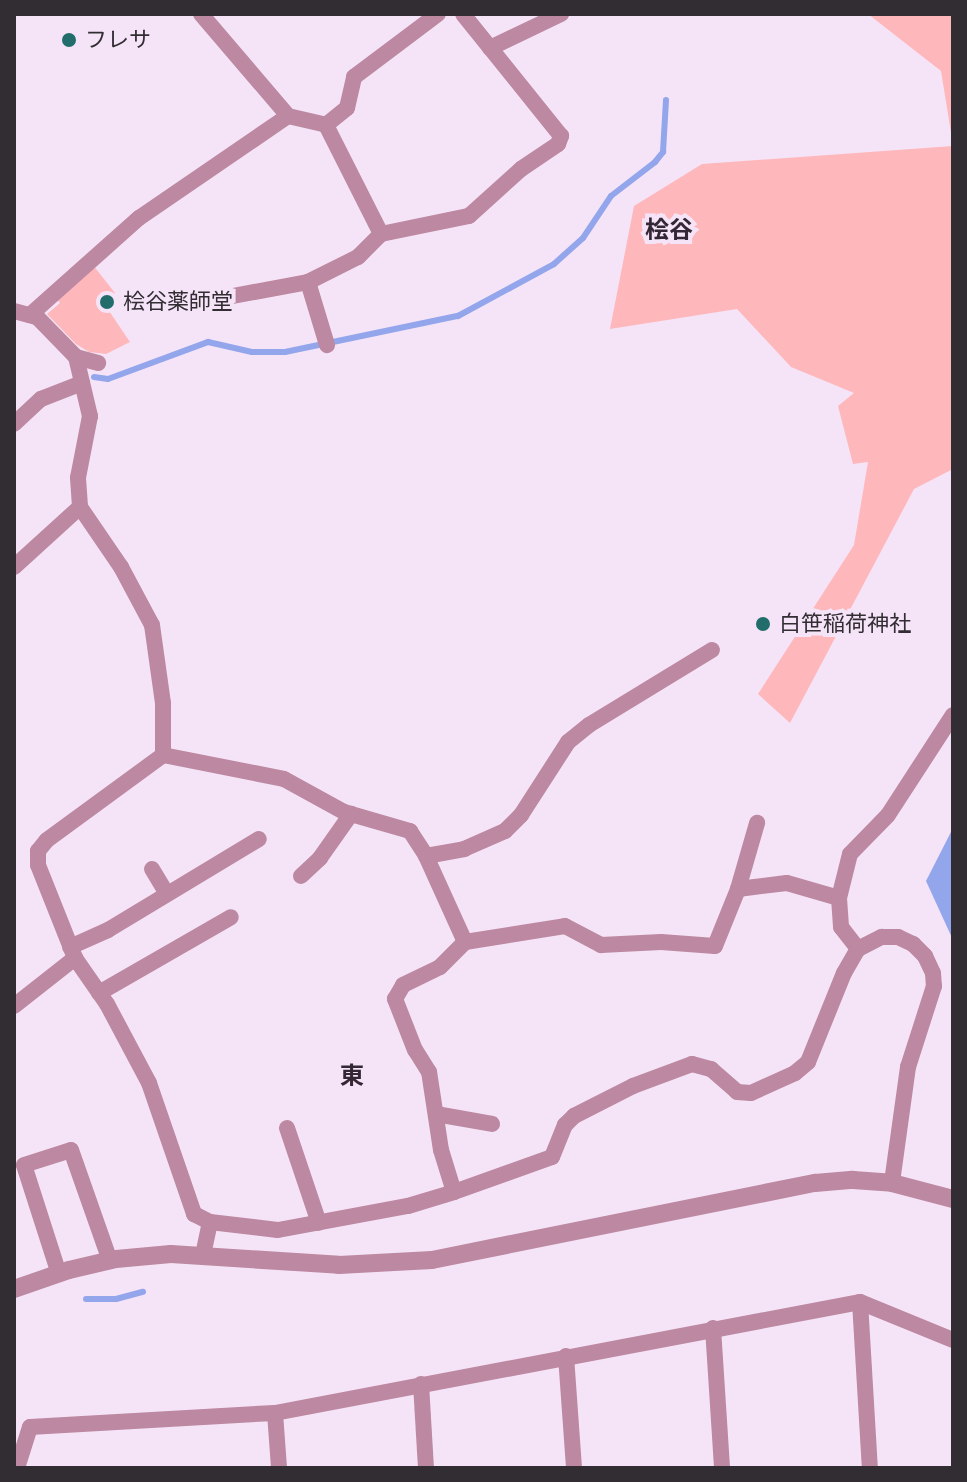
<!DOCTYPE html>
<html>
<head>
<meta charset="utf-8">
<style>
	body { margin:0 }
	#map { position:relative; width:967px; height:1482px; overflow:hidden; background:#f5e4f7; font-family:"DM Sans","Noto Sans JP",sans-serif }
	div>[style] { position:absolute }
	.green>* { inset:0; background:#feb8bc }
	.water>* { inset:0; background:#93a6ec }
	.stream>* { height:6px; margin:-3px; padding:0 3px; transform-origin:3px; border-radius:3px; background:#93a6ec }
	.minor>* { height:16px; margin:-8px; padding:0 8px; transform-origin:8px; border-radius:8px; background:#bd88a1 }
	.tertiary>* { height:18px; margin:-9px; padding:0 9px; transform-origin:9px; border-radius:9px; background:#bd88a1 }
	.dots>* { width:22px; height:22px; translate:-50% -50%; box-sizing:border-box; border:4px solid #f5e4f7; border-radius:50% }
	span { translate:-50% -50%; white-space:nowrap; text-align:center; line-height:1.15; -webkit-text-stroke:8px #f5e4f7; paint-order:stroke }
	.poi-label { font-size:22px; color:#322c33 }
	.left { translate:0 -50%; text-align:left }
	.neighbourhood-label { font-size:24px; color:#342735; font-weight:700 }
	.frame { position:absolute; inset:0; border:16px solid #322c33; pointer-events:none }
</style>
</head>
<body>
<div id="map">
	<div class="green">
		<i style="clip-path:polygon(868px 14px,953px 14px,953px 145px,941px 71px)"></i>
		<i style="clip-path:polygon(953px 146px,953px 469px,914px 489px,790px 723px,758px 694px,854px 545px,868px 462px,853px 464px,838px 406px,854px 393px,791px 367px,737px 309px,610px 329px,634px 206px,702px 164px)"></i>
		<i style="clip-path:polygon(93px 265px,115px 293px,103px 302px,130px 342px,106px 354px,89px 352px,76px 344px,47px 314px,60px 303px,56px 298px)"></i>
	</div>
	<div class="water">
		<i style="clip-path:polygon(953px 828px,953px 940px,926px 881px)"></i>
	</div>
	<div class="stream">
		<i style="left:94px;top:377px;width:14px;rotate:8deg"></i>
		<i style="left:108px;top:379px;width:107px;rotate:-20.3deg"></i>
		<i style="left:208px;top:342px;width:45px;rotate:12.8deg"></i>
		<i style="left:252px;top:352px;width:33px"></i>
		<i style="left:285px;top:352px;width:177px;rotate:-11.8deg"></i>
		<i style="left:458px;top:316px;width:109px;rotate:-28.4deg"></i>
		<i style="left:554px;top:264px;width:39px;rotate:-42deg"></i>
		<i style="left:583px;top:238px;width:50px;rotate:-56.3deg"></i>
		<i style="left:611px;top:196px;width:56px;rotate:-37.7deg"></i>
		<i style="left:655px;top:162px;width:13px;rotate:-51deg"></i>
		<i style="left:663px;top:152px;width:52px;rotate:-86.7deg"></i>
		<i style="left:86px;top:1299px;width:30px"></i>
		<i style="left:116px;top:1299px;width:28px;rotate:-15deg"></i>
	</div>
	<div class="minor">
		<i style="left:201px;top:14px;width:134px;rotate:49.5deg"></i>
		<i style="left:490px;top:48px;width:79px;rotate:-25.6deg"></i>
		<i style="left:326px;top:125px;width:122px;rotate:63.2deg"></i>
		<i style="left:308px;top:282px;width:66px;rotate:73.2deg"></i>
		<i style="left:222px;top:298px;width:87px;rotate:-10.5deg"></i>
		<i style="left:308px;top:282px;width:56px;rotate:-26.6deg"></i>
		<i style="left:358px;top:257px;width:33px;rotate:-45deg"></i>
		<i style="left:381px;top:234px;width:90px;rotate:-11.6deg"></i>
		<i style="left:469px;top:216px;width:70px;rotate:-42.1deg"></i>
		<i style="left:521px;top:169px;width:45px;rotate:-34deg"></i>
		<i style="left:558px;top:144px;width:9px;rotate:-69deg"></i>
		<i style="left:561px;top:136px;width:156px;rotate:-128.8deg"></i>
		<i style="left:14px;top:311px;width:24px;rotate:15deg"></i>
		<i style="left:37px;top:317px;width:56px;rotate:45.7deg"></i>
		<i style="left:76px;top:357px;width:23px;rotate:15deg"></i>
		<i style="left:30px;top:315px;width:146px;rotate:-41.7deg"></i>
		<i style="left:139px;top:218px;width:181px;rotate:-34.4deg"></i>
		<i style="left:288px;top:116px;width:39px;rotate:13deg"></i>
		<i style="left:326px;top:125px;width:27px;rotate:-39deg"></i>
		<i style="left:347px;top:108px;width:32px;rotate:-77deg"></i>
		<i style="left:354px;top:77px;width:105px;rotate:-36.9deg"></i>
		<i style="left:76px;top:357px;width:61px;rotate:76.7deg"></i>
		<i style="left:90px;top:416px;width:63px;rotate:101deg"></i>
		<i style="left:78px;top:478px;width:29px;rotate:86deg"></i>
		<i style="left:80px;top:507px;width:73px;rotate:55.7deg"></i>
		<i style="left:121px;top:567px;width:66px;rotate:61.9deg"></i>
		<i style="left:152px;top:625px;width:79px;rotate:82deg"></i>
		<i style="left:163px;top:703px;width:52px;rotate:90deg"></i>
		<i style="left:14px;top:424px;width:37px;rotate:-43deg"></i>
		<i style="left:41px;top:399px;width:44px;rotate:-21.3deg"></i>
		<i style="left:14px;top:567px;width:89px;rotate:-42.3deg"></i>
		<i style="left:426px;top:856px;width:39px;rotate:-10deg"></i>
		<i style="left:464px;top:849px;width:45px;rotate:-23.7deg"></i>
		<i style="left:505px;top:831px;width:23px;rotate:-45deg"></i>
		<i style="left:521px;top:815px;width:87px;rotate:-57.2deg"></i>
		<i style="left:568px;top:742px;width:27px;rotate:-39deg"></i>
		<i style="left:589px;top:725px;width:144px;rotate:-31.4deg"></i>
		<i style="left:152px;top:869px;width:29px;rotate:59deg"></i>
		<i style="left:301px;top:876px;width:26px;rotate:-43deg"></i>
		<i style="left:320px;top:858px;width:54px;rotate:-54.8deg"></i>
		<i style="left:738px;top:889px;width:49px;rotate:-7deg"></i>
		<i style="left:787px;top:883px;width:54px;rotate:16.1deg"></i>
		<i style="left:839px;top:898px;width:29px;rotate:86deg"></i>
		<i style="left:841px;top:927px;width:28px;rotate:52deg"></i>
		<i style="left:839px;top:898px;width:45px;rotate:-76deg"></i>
		<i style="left:850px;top:854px;width:54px;rotate:-45.7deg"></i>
		<i style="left:888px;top:815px;width:119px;rotate:-57deg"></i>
		<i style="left:70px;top:947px;width:42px;rotate:-24.1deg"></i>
		<i style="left:108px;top:930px;width:176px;rotate:-31.1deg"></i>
		<i style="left:75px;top:958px;width:56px;rotate:55.2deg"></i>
		<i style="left:107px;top:1004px;width:89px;rotate:62deg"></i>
		<i style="left:149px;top:1083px;width:139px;rotate:71deg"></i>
		<i style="left:194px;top:1214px;width:18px;rotate:27deg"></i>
		<i style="left:210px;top:1222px;width:33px;rotate:102deg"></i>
		<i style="left:99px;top:993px;width:152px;rotate:-29.9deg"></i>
		<i style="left:14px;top:1006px;width:78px;rotate:-38.2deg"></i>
		<i style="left:75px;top:958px;width:100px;rotate:-111.7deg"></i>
		<i style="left:38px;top:865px;width:14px;rotate:-90deg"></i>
		<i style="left:38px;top:851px;width:14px;rotate:-51deg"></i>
		<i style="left:47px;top:840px;width:144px;rotate:-36.2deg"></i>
		<i style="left:163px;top:755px;width:123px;rotate:11.2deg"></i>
		<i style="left:284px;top:779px;width:68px;rotate:28.8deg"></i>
		<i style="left:344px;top:812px;width:69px;rotate:16.1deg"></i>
		<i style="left:410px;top:831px;width:30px;rotate:57deg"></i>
		<i style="left:426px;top:856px;width:94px;rotate:65.6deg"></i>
		<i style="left:465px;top:942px;width:101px;rotate:-9.1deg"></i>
		<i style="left:565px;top:926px;width:41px;rotate:27.8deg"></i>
		<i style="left:601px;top:945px;width:60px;rotate:-2.9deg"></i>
		<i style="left:661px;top:942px;width:54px;rotate:4.2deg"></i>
		<i style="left:715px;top:946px;width:61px;rotate:-68deg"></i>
		<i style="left:738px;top:889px;width:69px;rotate:-73.9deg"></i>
		<i style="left:436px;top:1114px;width:57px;rotate:10.1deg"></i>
		<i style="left:287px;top:1128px;width:100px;rotate:71.4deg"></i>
		<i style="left:454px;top:1192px;width:44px;rotate:-107.2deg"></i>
		<i style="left:441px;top:1150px;width:79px;rotate:-98.7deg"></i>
		<i style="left:429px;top:1072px;width:26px;rotate:-122deg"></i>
		<i style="left:415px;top:1050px;width:55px;rotate:-111.4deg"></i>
		<i style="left:395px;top:999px;width:16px;rotate:-60deg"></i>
		<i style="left:403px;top:985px;width:41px;rotate:-25.9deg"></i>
		<i style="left:440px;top:967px;width:35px;rotate:-45deg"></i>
		<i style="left:210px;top:1222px;width:68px;rotate:6.7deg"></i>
		<i style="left:278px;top:1230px;width:132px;rotate:-10.5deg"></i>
		<i style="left:408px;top:1206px;width:48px;rotate:-16.9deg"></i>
		<i style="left:454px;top:1192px;width:104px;rotate:-19.7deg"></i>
		<i style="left:552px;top:1157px;width:35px;rotate:-68deg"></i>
		<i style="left:565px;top:1125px;width:13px;rotate:-45deg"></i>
		<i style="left:574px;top:1116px;width:66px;rotate:-27deg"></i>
		<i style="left:633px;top:1086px;width:63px;rotate:-20.4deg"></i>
		<i style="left:692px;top:1064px;width:20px;rotate:15deg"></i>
		<i style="left:711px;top:1069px;width:35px;rotate:41deg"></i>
		<i style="left:737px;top:1092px;width:14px;rotate:4deg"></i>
		<i style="left:751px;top:1093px;width:48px;rotate:-24.4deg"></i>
		<i style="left:795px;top:1073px;width:17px;rotate:-40deg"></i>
		<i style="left:808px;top:1062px;width:96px;rotate:-68deg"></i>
		<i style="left:844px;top:973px;width:28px;rotate:-60deg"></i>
		<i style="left:858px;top:949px;width:27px;rotate:-27deg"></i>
		<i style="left:882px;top:937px;width:16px"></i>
		<i style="left:898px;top:937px;width:17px;rotate:25deg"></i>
		<i style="left:913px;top:944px;width:17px;rotate:45deg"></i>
		<i style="left:925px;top:956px;width:19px;rotate:65deg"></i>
		<i style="left:933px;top:973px;width:13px;rotate:86deg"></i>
		<i style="left:934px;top:986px;width:85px;rotate:107.8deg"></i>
		<i style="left:908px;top:1067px;width:117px;rotate:97.9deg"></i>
		<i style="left:59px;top:1274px;width:114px;rotate:-107.8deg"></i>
		<i style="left:24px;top:1165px;width:49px;rotate:-17.7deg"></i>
		<i style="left:71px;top:1150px;width:118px;rotate:70.6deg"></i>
		<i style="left:860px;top:1302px;width:166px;rotate:86.6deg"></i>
		<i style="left:713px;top:1328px;width:140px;rotate:86.3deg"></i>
		<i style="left:566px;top:1356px;width:112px;rotate:85.9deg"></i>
		<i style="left:421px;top:1384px;width:84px;rotate:86.6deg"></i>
		<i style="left:275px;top:1413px;width:55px;rotate:85.8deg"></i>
		<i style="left:17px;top:1468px;width:43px;rotate:-72.4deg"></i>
		<i style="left:30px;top:1427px;width:245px;rotate:-3.3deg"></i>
		<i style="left:275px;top:1413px;width:595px;rotate:-10.74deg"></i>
		<i style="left:860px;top:1302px;width:100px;rotate:22.2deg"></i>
	</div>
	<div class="tertiary">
		<i style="left:14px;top:1289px;width:58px;rotate:-19.1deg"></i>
		<i style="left:69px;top:1270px;width:48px;rotate:-13.2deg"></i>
		<i style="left:116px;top:1259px;width:55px;rotate:-5.2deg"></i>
		<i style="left:171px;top:1254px;width:168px;rotate:3.7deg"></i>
		<i style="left:339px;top:1265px;width:93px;rotate:-3.1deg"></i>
		<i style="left:432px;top:1260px;width:391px;rotate:-11.4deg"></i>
		<i style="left:815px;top:1183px;width:38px;rotate:-5deg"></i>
		<i style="left:853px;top:1180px;width:39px;rotate:4deg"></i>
		<i style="left:892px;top:1183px;width:63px;rotate:14.7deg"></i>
	</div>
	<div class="dots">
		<i style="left:69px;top:40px;background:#226d6c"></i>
		<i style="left:107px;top:302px;background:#226d6c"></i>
		<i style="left:763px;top:624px;background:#226d6c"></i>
	</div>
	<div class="poi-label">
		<span class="left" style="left:85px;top:40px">フレサ</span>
		<span class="left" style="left:123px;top:302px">桧谷薬師堂</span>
		<span class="left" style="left:779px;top:624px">白笹稲荷神社</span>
	</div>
	<div class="neighbourhood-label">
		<span style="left:669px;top:230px">桧谷</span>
		<span style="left:352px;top:1076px">東</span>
	</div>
	<div class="frame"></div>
</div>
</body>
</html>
